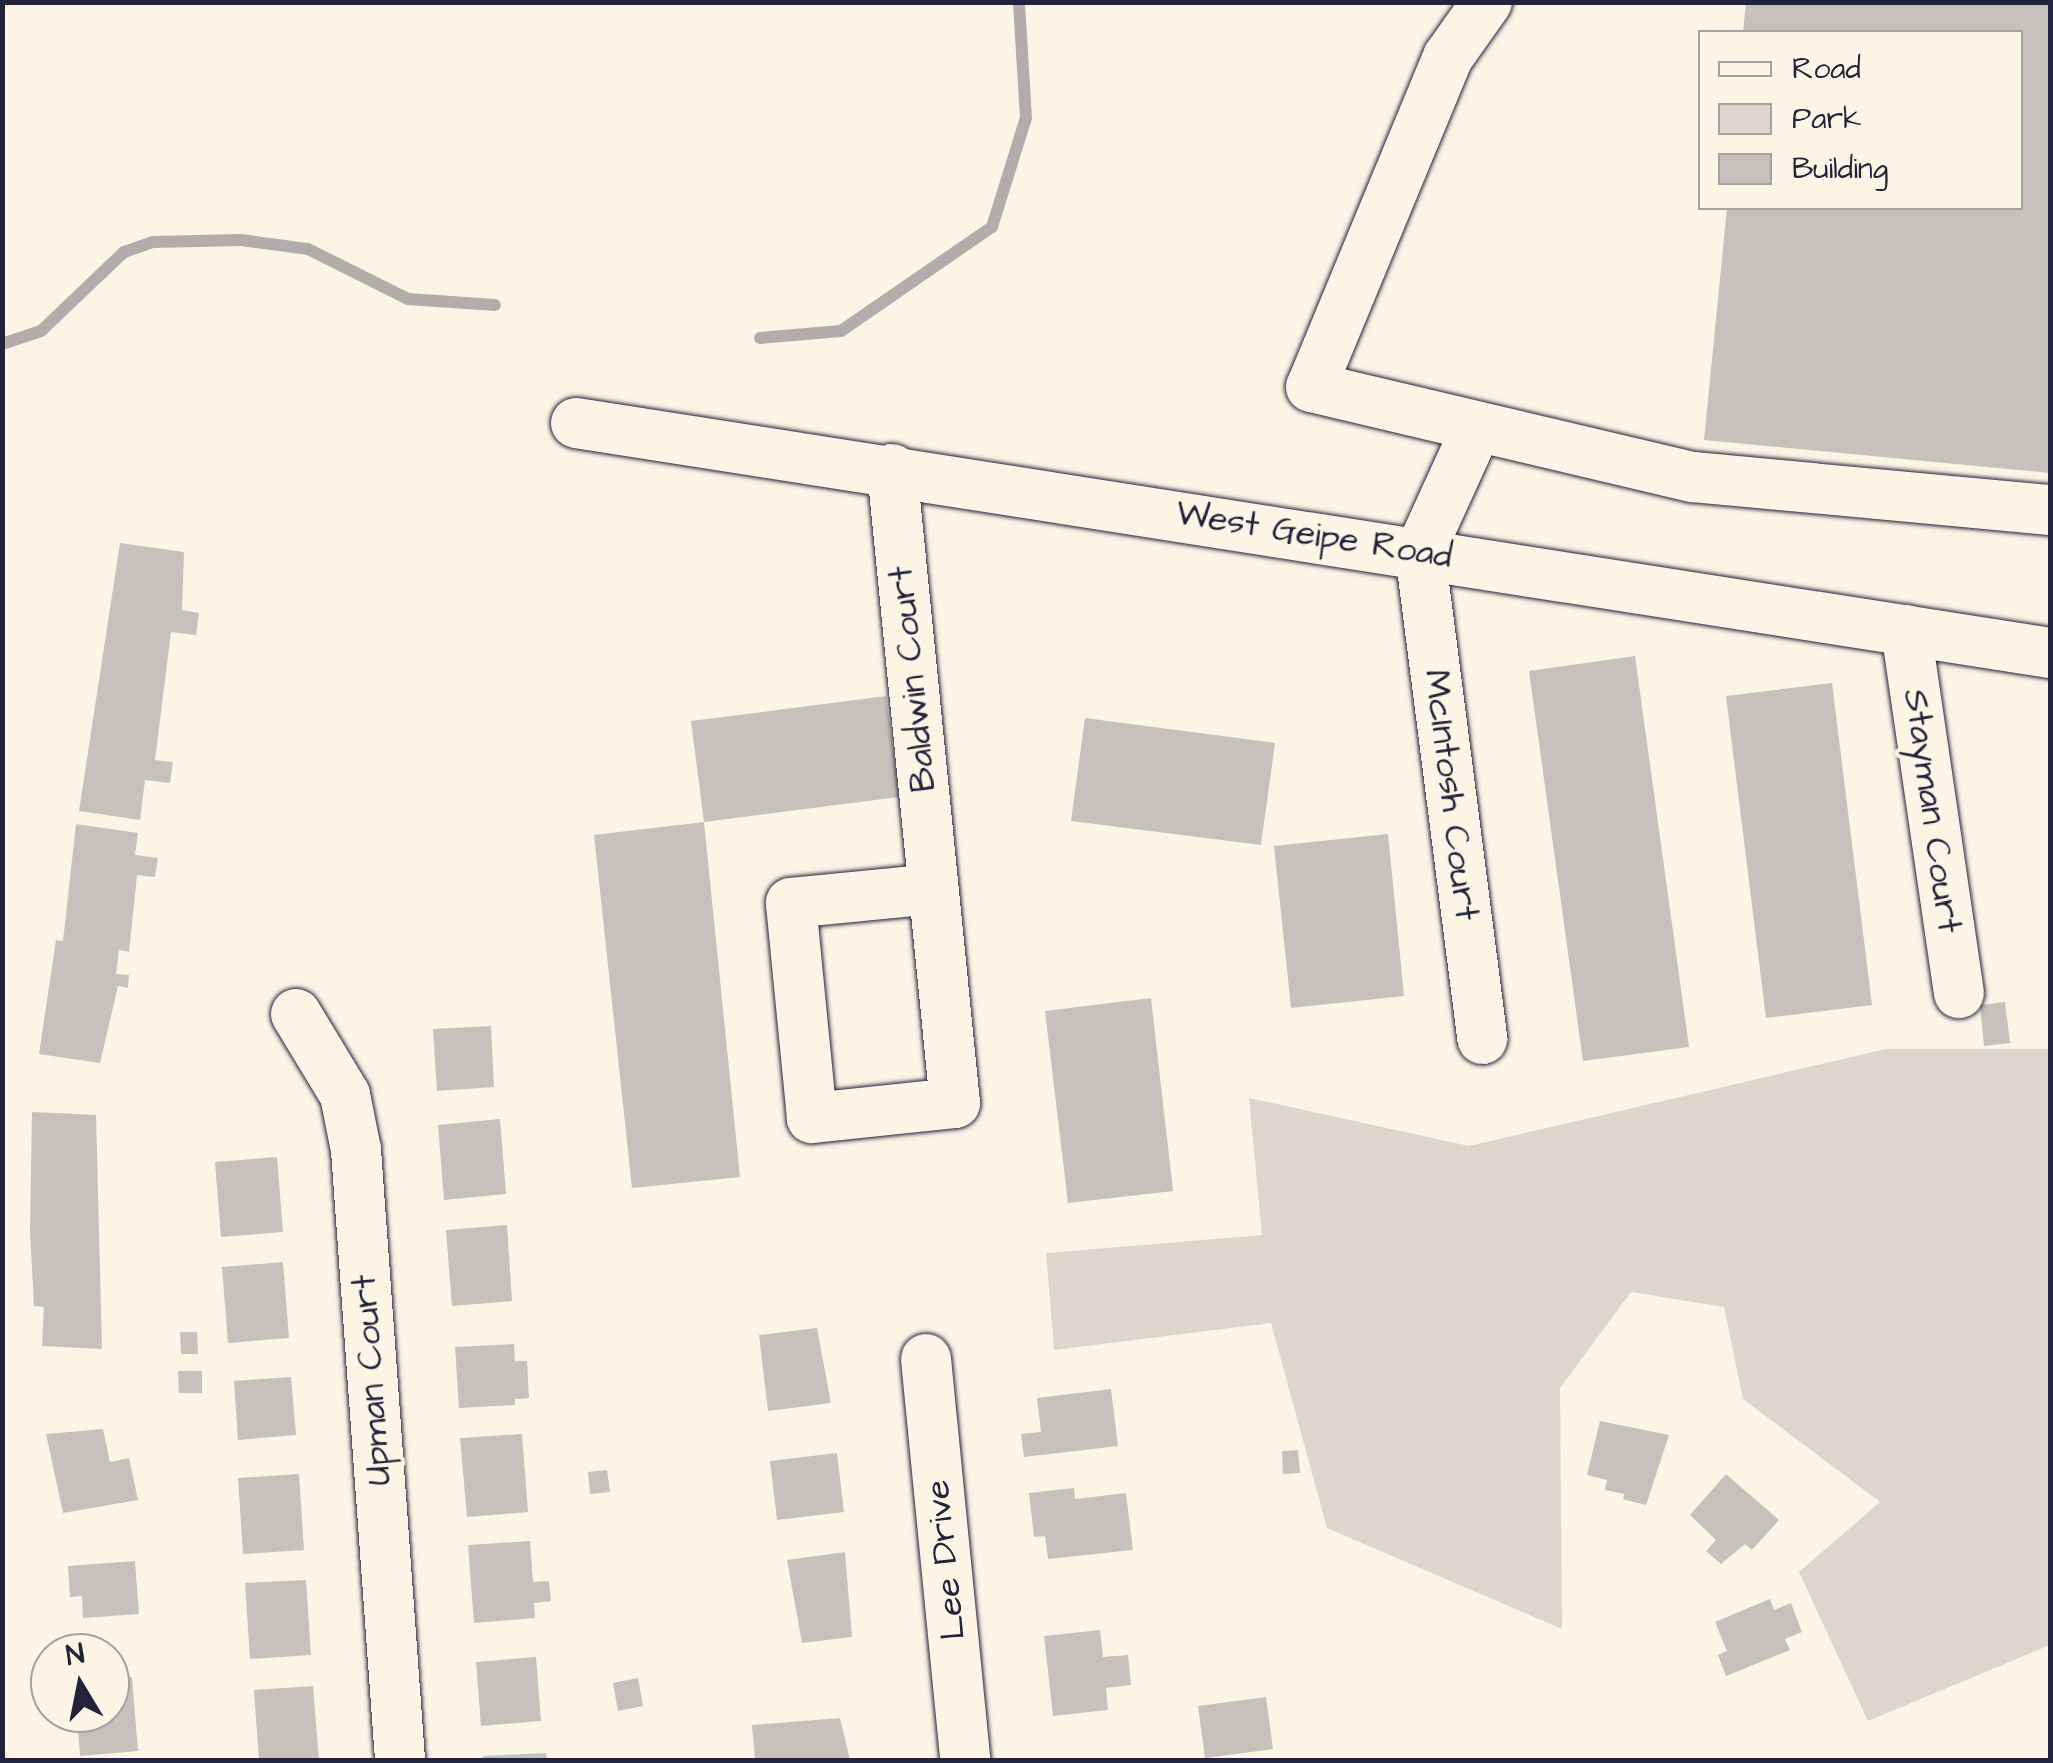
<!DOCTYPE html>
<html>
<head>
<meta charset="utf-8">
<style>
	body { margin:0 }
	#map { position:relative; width:2053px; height:1763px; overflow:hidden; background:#fcf5e5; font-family:"Architects Daughter",sans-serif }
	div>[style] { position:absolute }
	.green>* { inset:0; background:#dcd6cc }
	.stream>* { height:12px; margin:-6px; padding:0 6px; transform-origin:6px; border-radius:6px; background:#b2adab }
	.building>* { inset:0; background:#c6c1bb }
	.roads { filter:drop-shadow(0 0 2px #22223b) drop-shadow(0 0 2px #22223b) }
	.minor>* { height:50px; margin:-25px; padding:0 25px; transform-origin:25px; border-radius:25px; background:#fcf5e5 }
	span { translate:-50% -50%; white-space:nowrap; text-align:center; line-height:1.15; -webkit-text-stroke:8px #fcf5e5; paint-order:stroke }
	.street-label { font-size:35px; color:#22223b }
	.frame { position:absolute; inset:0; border:5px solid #22223b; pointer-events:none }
	.legend { position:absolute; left:1698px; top:30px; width:325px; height:180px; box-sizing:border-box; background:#fcf5e5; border:2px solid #a5a1a1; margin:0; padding:12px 18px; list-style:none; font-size:30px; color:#22223b }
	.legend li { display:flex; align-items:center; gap:20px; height:50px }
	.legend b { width:50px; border:2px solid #a5a1a1 }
	.north { position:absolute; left:30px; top:1633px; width:100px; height:100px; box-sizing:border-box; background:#fcf5e5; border:2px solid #a5a1a1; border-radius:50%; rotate:350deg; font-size:28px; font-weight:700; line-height:40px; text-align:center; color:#22223b }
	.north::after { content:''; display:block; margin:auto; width:35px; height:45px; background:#22223b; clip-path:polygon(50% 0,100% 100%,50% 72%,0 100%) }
</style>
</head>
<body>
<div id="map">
	<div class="green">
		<i style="clip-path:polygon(1886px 1049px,2050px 1049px,2050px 1645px,1868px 1721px,1799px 1572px,1880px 1502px,1743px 1399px,1724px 1307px,1631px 1292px,1560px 1388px,1562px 1629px,1327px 1528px,1271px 1323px,1054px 1350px,1046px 1253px,1262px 1235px,1249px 1098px,1469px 1146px)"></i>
	</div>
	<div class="stream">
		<i style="left:760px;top:338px;width:81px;rotate:-4.9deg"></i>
		<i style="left:841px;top:331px;width:183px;rotate:-34.6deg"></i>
		<i style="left:992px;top:227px;width:114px;rotate:-72.7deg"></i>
		<i style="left:1026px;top:118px;width:116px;rotate:-93.5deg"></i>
		<i style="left:2px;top:344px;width:41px;rotate:-18.4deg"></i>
		<i style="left:41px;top:331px;width:115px;rotate:-43.6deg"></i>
		<i style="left:124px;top:252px;width:31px;rotate:-19deg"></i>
		<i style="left:153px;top:242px;width:88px;rotate:-1.3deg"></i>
		<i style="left:241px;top:240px;width:68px;rotate:7.7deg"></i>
		<i style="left:308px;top:249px;width:112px;rotate:26.6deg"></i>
		<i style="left:408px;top:299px;width:87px;rotate:3.9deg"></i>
	</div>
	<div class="building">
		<i style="clip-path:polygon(1746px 2px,2050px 2px,2050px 473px,1704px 440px,1727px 208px,2020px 208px,2020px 32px,1743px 32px)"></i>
		<i style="clip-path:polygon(120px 543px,184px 552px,182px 610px,199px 613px,196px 635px,171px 632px,155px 760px,173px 762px,170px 783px,145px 780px,140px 820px,79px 811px)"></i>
		<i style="clip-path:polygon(1635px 656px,1689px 1047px,1583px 1061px,1529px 671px)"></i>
		<i style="clip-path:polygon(1832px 683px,1872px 1005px,1766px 1018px,1726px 696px)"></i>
		<i style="clip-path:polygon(886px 696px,899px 797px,704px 822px,691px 721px)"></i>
		<i style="clip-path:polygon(1085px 718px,1275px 743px,1261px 845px,1071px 821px)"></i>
		<i style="clip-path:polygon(704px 822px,740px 1177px,632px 1188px,594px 835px)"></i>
		<i style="clip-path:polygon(76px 824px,138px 833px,135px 855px,158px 858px,155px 877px,137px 875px,129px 952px,119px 950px,116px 974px,129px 975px,128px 988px,118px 986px,100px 1063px,39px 1054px,56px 940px,63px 941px)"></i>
		<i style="clip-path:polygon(1388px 834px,1404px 996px,1291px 1008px,1274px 846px)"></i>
		<i style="clip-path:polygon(1151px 998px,1173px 1191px,1068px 1203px,1045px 1011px)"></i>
		<i style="clip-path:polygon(2005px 1002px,2010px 1043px,1984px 1046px,1980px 1005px)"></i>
		<i style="clip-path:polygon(491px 1026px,494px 1087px,437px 1091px,433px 1029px)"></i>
		<i style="clip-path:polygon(32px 1112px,96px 1115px,102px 1349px,42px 1346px,44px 1307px,34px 1306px,30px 1231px)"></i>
		<i style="clip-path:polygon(500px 1119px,506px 1194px,444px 1200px,438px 1125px)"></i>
		<i style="clip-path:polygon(277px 1157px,283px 1232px,221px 1237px,215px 1162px)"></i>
		<i style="clip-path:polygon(507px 1225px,512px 1301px,452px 1306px,446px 1230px)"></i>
		<i style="clip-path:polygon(283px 1262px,289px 1338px,228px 1343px,222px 1267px)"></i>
		<i style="clip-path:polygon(817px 1328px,831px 1403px,768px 1411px,759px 1335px)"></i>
		<i style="clip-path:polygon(180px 1332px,197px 1332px,198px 1354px,181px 1354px)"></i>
		<i style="clip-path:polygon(514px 1344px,515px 1361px,527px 1361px,529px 1398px,515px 1399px,515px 1405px,459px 1408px,455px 1347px)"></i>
		<i style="clip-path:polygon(178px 1371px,202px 1371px,202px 1393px,179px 1393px)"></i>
		<i style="clip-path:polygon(291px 1377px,296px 1435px,238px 1440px,234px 1381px)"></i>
		<i style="clip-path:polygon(1111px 1389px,1118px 1446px,1024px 1457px,1021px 1434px,1041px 1432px,1037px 1398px)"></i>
		<i style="clip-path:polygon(1600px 1421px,1669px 1435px,1646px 1505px,1623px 1499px,1624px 1494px,1605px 1490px,1607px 1480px,1587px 1475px)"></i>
		<i style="clip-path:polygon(103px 1429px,110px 1462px,129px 1458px,138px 1500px,63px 1513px,46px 1434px)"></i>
		<i style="clip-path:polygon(522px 1434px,528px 1512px,467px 1517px,460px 1438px)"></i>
		<i style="clip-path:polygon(1298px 1450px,1300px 1473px,1283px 1474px,1282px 1451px)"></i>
		<i style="clip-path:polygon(837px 1453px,844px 1512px,777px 1520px,770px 1461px)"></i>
		<i style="clip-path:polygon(607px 1470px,610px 1492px,590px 1494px,588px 1472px)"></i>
		<i style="clip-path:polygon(299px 1474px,304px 1550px,243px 1554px,238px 1478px)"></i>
		<i style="clip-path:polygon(1726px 1474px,1779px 1520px,1752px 1550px,1745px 1544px,1721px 1564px,1706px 1551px,1716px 1540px,1690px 1515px)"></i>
		<i style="clip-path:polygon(1074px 1488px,1075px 1499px,1126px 1493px,1133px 1550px,1048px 1559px,1045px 1536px,1034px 1537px,1029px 1493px)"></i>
		<i style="clip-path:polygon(530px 1541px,533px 1582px,549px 1581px,551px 1601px,534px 1603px,535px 1618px,474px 1623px,468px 1545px)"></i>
		<i style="clip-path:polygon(845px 1552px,852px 1637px,802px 1643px,787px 1560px)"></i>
		<i style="clip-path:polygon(135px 1561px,139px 1614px,83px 1618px,82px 1596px,70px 1597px,68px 1566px)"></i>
		<i style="clip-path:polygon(306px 1580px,311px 1655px,250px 1659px,245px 1583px)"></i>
		<i style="clip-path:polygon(1770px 1599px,1774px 1610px,1791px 1603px,1802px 1632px,1785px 1639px,1790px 1650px,1726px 1676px,1718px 1655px,1727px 1651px,1715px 1622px)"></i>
		<i style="clip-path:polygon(1100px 1630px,1103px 1657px,1128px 1655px,1131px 1685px,1106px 1688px,1108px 1710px,1053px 1716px,1044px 1636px)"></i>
		<i style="clip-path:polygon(536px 1657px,541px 1721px,481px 1726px,476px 1662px)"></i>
		<i style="clip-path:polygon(132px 1677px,138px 1751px,80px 1756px,77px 1713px,110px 1713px,110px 1678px)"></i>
		<i style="clip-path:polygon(638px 1678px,643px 1706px,618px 1711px,613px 1683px)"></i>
		<i style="clip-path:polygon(313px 1686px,319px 1760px,259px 1760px,254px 1690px)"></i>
		<i style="clip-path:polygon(1266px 1697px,1273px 1749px,1205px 1758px,1198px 1706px)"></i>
		<i style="clip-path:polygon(840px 1718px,850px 1760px,755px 1760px,752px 1725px)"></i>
		<i style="clip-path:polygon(546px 1753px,547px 1760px,484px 1760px,483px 1756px)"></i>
	</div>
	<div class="roads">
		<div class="minor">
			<i style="left:1487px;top:2px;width:67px;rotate:125.3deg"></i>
			<i style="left:1448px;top:57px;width:357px;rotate:112.5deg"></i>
			<i style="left:1311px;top:387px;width:392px;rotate:13.3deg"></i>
			<i style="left:1693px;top:477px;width:359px;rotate:5.3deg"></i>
			<i style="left:576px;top:423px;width:1492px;rotate:8.87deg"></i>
			<i style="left:1477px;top:427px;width:137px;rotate:114.5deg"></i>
			<i style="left:1420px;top:552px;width:491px;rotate:82.7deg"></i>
			<i style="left:892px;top:469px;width:637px;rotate:84.33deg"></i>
			<i style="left:955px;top:1103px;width:144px;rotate:174deg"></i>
			<i style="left:812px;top:1118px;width:216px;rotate:-95.6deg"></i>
			<i style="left:791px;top:903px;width:143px;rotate:-5.6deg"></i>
			<i style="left:1906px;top:630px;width:367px;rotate:81.7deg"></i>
			<i style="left:296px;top:1014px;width:95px;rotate:58.8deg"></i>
			<i style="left:345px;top:1095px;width:56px;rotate:78.7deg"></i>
			<i style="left:356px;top:1150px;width:612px;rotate:85.87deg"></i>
			<i style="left:926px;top:1359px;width:403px;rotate:84.4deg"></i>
		</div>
	</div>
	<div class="street-label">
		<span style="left:1314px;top:535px;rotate:9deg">West Geipe Road</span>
		<span style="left:913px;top:679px;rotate:-96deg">Baldwin Court</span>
		<span style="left:1451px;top:795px;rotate:83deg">McIntosh Court</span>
		<span style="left:1932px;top:811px;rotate:82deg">Stayman Court</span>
		<span style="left:372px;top:1380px;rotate:-94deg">Upman Court</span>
		<span style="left:946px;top:1560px;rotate:-96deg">Lee Drive</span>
	</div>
	<div class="frame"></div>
	<ul class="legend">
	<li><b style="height:12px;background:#fcf5e5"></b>Road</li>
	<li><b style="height:28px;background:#dcd6cc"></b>Park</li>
	<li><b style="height:28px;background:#c6c1bb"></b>Building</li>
	</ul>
	<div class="north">N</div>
</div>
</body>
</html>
